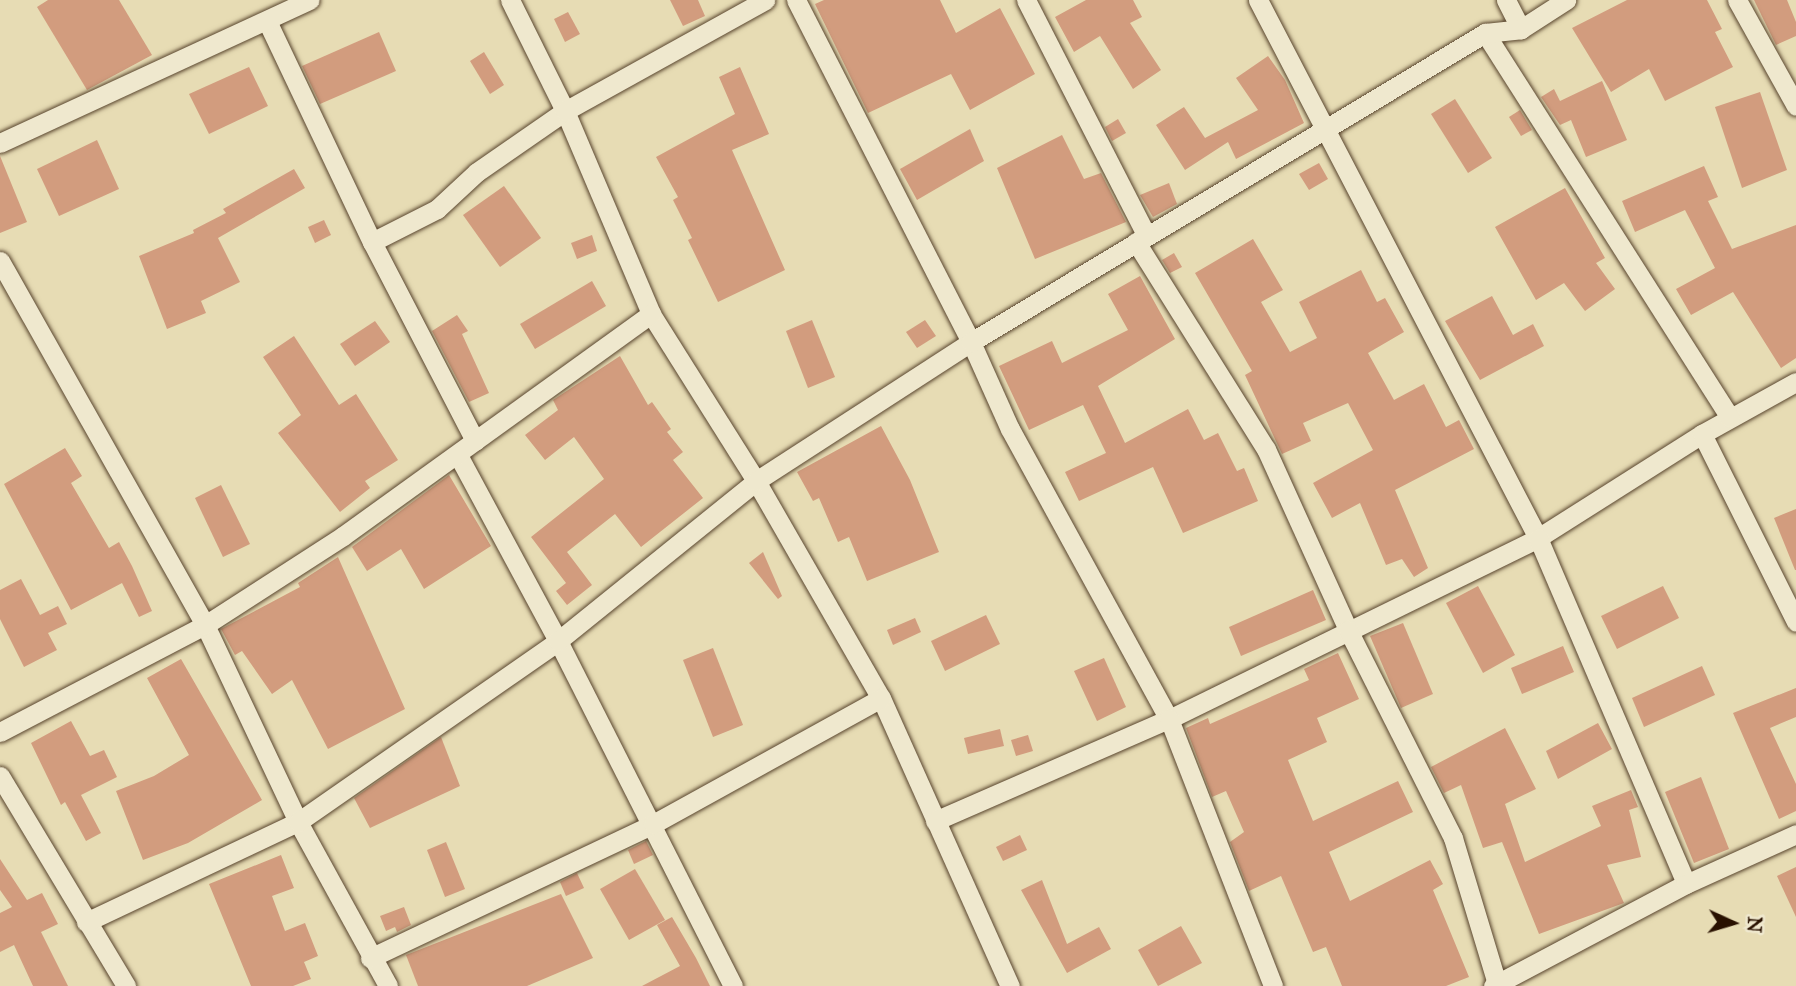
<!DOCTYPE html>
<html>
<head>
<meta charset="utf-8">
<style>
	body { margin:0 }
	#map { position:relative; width:1796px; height:986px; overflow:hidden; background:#e7dcb4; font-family:"IM FELL Great Primer",serif }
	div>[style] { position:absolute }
	.building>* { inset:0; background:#d29c7e }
	.roads { filter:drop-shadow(0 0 2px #58442d) drop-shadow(0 0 2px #58442d) }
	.street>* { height:19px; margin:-9.5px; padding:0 9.5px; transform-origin:9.5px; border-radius:9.5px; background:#efe8ce }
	span { translate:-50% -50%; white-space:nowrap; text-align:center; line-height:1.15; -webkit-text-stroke:5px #efe8ce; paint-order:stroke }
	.north { position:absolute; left:1698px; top:888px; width:70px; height:70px; -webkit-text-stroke:5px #efe8ce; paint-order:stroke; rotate:94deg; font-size:19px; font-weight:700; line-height:28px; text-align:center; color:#291100 }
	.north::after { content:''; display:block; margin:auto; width:24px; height:32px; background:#291100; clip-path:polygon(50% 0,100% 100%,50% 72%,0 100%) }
</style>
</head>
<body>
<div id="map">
	<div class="building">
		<i style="clip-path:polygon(48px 0,119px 0,152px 55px,87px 90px,37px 7px)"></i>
		<i style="clip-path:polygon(670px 0,698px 0,705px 16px,683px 26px)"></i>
		<i style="clip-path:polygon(824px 0,940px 0,956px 33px,1000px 8px,1035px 74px,970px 110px,951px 74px,868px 113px,815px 4px)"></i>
		<i style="clip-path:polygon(1086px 0,1133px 0,1142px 17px,1130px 23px,1161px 70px,1133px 89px,1100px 36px,1074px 52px,1055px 17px)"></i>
		<i style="clip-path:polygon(1627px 0,1707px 0,1722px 29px,1715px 32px,1733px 67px,1665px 101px,1649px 69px,1611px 92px,1572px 28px)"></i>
		<i style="clip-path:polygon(1754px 0,1787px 0,1796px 22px,1796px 36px,1776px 45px)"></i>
		<i style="clip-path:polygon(568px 12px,580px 34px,565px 42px,554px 19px)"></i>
		<i style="clip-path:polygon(379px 32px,396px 71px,320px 104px,302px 66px)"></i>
		<i style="clip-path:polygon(484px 52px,504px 85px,490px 94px,470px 61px)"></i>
		<i style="clip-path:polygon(1268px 56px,1285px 80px,1304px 123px,1236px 159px,1228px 142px,1185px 170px,1156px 125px,1184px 107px,1205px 138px,1258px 110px,1236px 78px)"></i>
		<i style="clip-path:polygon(249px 67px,268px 106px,209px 134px,189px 94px)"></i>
		<i style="clip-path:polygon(740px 67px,769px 134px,732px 150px,785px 270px,718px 302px,688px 240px,692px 238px,673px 200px,678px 197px,656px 157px,735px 114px,719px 77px)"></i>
		<i style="clip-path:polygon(1602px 81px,1627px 140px,1586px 157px,1571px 120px,1560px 125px,1541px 97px,1554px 89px,1560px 101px)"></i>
		<i style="clip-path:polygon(1760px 92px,1787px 170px,1742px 188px,1715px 107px)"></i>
		<i style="clip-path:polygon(1455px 99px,1492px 158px,1468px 173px,1431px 114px)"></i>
		<i style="clip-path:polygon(1520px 110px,1532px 130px,1521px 136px,1509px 117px)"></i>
		<i style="clip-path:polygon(1118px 119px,1126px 133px,1112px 141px,1105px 127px)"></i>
		<i style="clip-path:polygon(970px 129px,984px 161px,917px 200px,900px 169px)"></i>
		<i style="clip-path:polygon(1062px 135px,1084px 179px,1101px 173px,1126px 222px,1035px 259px,997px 168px)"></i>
		<i style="clip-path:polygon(97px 140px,119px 189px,59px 216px,37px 169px)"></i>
		<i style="clip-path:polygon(0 156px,27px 222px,0 233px)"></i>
		<i style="clip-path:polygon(1319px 163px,1328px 179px,1309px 190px,1299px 174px)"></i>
		<i style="clip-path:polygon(1704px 166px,1718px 197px,1708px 201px,1732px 249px,1796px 225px,1796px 358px,1781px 368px,1733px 292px,1691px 315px,1676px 289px,1715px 268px,1685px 210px,1635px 232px,1622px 201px)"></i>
		<i style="clip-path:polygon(294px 169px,305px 188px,218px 238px,240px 282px,201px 301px,206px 313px,167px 329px,139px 256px,194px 233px,193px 230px,226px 213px,223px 209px)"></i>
		<i style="clip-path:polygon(1169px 183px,1177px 204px,1153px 217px,1140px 195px)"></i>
		<i style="clip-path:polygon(504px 186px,541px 238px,500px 267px,463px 215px)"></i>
		<i style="clip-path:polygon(1565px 188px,1605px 258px,1596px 263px,1615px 289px,1585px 311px,1564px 283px,1536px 300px,1495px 227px)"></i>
		<i style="clip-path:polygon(324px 220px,331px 235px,315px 243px,308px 227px)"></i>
		<i style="clip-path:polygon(592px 235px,597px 251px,577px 259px,571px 243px)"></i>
		<i style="clip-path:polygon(1253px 239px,1283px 290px,1261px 302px,1290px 352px,1317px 338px,1299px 302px,1361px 270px,1377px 302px,1385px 298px,1404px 332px,1368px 353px,1394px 400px,1424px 384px,1446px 427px,1459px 420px,1474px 449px,1395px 490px,1428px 568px,1414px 577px,1402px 559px,1386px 565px,1360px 503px,1332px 518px,1313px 483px,1373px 450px,1348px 403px,1303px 423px,1311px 441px,1282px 454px,1245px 375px,1252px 371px,1195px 273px)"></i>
		<i style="clip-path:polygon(1174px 253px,1182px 267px,1170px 273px,1162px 260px)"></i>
		<i style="clip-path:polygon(1140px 276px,1175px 339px,1098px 386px,1125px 443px,1188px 409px,1204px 440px,1218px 433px,1237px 471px,1244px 468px,1258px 501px,1183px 533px,1153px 467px,1079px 501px,1065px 472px,1106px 453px,1083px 405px,1029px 430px,999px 366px,1052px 341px,1062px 363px,1128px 330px,1108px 294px)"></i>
		<i style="clip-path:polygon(592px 281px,606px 306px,535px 349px,520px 324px)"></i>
		<i style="clip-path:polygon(1492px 296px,1513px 335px,1533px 324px,1544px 346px,1480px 380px,1445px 321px)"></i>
		<i style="clip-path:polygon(457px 315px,468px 331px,462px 334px,489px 393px,469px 402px,432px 331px)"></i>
		<i style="clip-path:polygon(812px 320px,835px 377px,808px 388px,786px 331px)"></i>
		<i style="clip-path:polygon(925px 320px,936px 336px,917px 348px,906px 332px)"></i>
		<i style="clip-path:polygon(375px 321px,390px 342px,355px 366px,340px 344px)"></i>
		<i style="clip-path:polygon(294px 336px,339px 405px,356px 394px,398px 460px,365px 481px,370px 488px,340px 512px,278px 433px,301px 415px,263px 357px)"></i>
		<i style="clip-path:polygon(620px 356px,648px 405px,652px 402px,671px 429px,667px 432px,683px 452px,673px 460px,703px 498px,641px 547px,615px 514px,567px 552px,592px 585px,567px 605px,556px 591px,566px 583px,531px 537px,604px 479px,574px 437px,545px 460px,525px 435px,558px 410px,553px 400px)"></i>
		<i style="clip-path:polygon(881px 426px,910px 480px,939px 552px,867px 581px,849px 537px,838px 542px,819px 498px,813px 501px,797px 472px)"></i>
		<i style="clip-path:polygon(65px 448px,82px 476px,71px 483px,109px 548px,119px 542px,132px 566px,152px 611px,139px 617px,122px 583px,71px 610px,4px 484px)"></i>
		<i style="clip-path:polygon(449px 475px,491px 546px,424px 589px,401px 549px,367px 571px,352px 547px)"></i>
		<i style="clip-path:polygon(221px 485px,250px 544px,223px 557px,195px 498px)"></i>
		<i style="clip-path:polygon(1796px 509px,1796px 570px,1795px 570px,1774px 518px)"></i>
		<i style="clip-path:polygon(763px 552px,782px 596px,778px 599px,749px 563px)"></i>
		<i style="clip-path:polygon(338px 557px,405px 709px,328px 749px,292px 680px,272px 694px,242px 651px,235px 655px,221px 629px,300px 587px,298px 583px)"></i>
		<i style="clip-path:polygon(21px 579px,40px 615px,58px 606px,67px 624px,48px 633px,57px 650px,24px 667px,0 619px,0 590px)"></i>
		<i style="clip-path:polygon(1478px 586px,1515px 655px,1483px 673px,1446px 603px)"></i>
		<i style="clip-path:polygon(1663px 586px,1679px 618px,1617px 649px,1601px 616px)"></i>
		<i style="clip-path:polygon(1313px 590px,1326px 620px,1241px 656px,1229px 627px)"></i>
		<i style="clip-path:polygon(986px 615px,1000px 644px,945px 671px,931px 641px)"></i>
		<i style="clip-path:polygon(915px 618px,921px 632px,893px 645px,887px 630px)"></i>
		<i style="clip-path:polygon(1403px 623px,1433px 694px,1401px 708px,1370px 636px)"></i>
		<i style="clip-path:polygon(1563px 646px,1574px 672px,1522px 694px,1511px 668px)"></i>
		<i style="clip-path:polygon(713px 648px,743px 725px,713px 737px,683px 660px)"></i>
		<i style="clip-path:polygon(1338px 653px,1359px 699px,1317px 718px,1327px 742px,1288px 760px,1313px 821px,1398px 781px,1413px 812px,1329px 852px,1350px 901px,1430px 860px,1443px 884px,1433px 890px,1469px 977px,1446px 986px,1342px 986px,1326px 947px,1313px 952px,1281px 876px,1249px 891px,1230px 842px,1244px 832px,1226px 791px,1212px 797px,1186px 728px,1208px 718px,1210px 724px,1309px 680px,1304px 669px)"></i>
		<i style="clip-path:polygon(1104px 658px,1126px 707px,1097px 721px,1074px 671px)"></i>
		<i style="clip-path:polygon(181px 659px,262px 800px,188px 843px,143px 860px,116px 791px,154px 776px,189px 755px,147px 678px)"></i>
		<i style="clip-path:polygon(1702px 666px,1715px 695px,1644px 727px,1632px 698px)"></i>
		<i style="clip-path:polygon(1796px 688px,1796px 717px,1770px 728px,1796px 784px,1796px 811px,1779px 819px,1733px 713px)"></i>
		<i style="clip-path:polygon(71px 721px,90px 756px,104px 750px,117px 777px,81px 795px,101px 833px,86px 841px,65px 802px,61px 805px,31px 743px)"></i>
		<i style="clip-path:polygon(1598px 723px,1612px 749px,1558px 779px,1546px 751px)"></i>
		<i style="clip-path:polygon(1505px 728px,1536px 789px,1505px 804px,1525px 862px,1601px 826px,1592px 806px,1631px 790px,1638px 807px,1629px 810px,1641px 857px,1607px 865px,1624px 903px,1539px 934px,1502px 842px,1483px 848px,1461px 785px,1444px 793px,1431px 767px)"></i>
		<i style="clip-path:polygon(1000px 729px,1004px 746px,968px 754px,964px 738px)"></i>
		<i style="clip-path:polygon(1028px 735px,1033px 751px,1016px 756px,1011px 740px)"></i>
		<i style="clip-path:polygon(441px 737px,460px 786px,370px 828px,354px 798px)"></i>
		<i style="clip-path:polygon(1701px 777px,1729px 849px,1694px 863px,1665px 792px)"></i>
		<i style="clip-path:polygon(1020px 835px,1027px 850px,1003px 861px,996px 847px)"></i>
		<i style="clip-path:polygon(646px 841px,653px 855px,634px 864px,628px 850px)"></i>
		<i style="clip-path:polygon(446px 842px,465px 889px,445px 897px,427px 850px)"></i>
		<i style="clip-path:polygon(281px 855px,294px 888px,272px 896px,285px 931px,305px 923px,318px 956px,304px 962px,311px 979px,293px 986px,251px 986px,209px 884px)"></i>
		<i style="clip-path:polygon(0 859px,27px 900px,42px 893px,58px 924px,41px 932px,68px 986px,33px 986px,14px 945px,0 952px,0 913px,12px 907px,0 890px)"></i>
		<i style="clip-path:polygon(1796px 867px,1796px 917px,1777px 876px)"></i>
		<i style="clip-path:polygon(635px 869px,665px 920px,629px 940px,600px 889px)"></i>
		<i style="clip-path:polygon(577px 873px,584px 888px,566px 896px,560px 882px)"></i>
		<i style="clip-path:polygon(1042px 880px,1067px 944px,1099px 927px,1111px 949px,1067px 973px,1021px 890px)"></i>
		<i style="clip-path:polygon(561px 894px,593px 958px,527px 986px,418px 986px,406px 955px)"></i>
		<i style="clip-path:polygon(404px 907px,411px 925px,397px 932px,395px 927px,386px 931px,380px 916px)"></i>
		<i style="clip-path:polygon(672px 917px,696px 958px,710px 986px,642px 986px,680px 966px,657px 925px)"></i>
		<i style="clip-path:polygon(1181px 926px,1202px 963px,1158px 986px,1138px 950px)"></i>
	</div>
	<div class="roads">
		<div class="street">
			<i style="left:510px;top:0;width:124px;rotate:63.6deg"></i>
			<i style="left:565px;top:111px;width:220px;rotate:67deg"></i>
			<i style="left:651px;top:314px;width:197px;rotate:57.8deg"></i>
			<i style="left:756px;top:481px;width:250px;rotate:60.1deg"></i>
			<i style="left:881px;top:698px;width:316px;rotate:65.9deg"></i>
			<i style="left:796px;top:0;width:384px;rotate:62.9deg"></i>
			<i style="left:971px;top:342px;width:95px;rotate:65.9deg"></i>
			<i style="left:1010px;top:429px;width:331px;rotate:61.3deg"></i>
			<i style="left:1169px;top:719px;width:411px;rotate:-26.1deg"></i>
			<i style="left:1538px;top:538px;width:194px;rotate:-32.4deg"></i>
			<i style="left:1702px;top:434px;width:107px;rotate:-29deg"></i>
			<i style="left:1026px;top:0;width:265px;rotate:62.9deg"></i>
			<i style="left:1258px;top:0;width:607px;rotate:62.51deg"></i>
			<i style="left:1538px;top:538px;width:376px;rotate:66.8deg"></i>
			<i style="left:1506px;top:0;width:33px;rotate:63deg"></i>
			<i style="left:1737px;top:0;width:121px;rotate:60.9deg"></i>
			<i style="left:267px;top:21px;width:245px;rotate:64.6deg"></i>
			<i style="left:372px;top:242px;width:224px;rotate:62.6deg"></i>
			<i style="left:1485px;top:33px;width:456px;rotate:57.5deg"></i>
			<i style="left:0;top:143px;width:341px;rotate:-24.8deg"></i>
			<i style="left:372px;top:242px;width:73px;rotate:-26.9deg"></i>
			<i style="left:437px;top:209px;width:54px;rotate:-42.8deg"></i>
			<i style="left:477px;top:172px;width:107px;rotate:-34.7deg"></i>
			<i style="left:565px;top:111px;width:229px;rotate:-29deg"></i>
			<i style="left:1136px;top:242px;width:244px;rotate:57.9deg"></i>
			<i style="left:1266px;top:449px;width:199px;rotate:65.6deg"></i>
			<i style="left:1348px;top:630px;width:233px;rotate:63.2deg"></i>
			<i style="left:1453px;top:838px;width:152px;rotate:73.2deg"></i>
			<i style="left:0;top:261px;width:418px;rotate:60.6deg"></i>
			<i style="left:205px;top:625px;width:218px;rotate:64.7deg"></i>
			<i style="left:298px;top:822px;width:187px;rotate:61.2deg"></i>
			<i style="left:1702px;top:434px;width:210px;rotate:63.4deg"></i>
			<i style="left:458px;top:455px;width:211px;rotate:61.7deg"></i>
			<i style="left:558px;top:641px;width:387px;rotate:63.1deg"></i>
			<i style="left:0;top:732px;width:231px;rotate:-27.6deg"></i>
			<i style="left:205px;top:625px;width:164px;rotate:-32.8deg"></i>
			<i style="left:343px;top:536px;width:380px;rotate:-35.8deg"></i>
			<i style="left:0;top:776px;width:245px;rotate:59deg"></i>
			<i style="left:935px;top:821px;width:255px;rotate:-23.6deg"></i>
			<i style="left:1169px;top:719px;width:287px;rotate:68.7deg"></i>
			<i style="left:86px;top:922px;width:234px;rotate:-25.3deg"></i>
			<i style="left:298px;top:822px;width:317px;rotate:-34.8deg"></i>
			<i style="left:558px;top:641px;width:255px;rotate:-38.9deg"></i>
			<i style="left:756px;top:481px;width:256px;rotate:-32.9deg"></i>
			<i style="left:971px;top:342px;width:600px;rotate:-31.01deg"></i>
			<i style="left:1485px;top:33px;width:36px;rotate:-6deg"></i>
			<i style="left:1521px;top:29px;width:54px;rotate:-32.8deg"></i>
			<i style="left:370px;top:958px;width:313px;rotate:-25.3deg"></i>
			<i style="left:653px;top:824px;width:260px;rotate:-28.9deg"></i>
			<i style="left:1493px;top:986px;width:218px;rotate:-27.9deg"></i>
			<i style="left:1686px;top:884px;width:121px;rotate:-24.4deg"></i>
		</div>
	</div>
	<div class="north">N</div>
</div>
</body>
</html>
